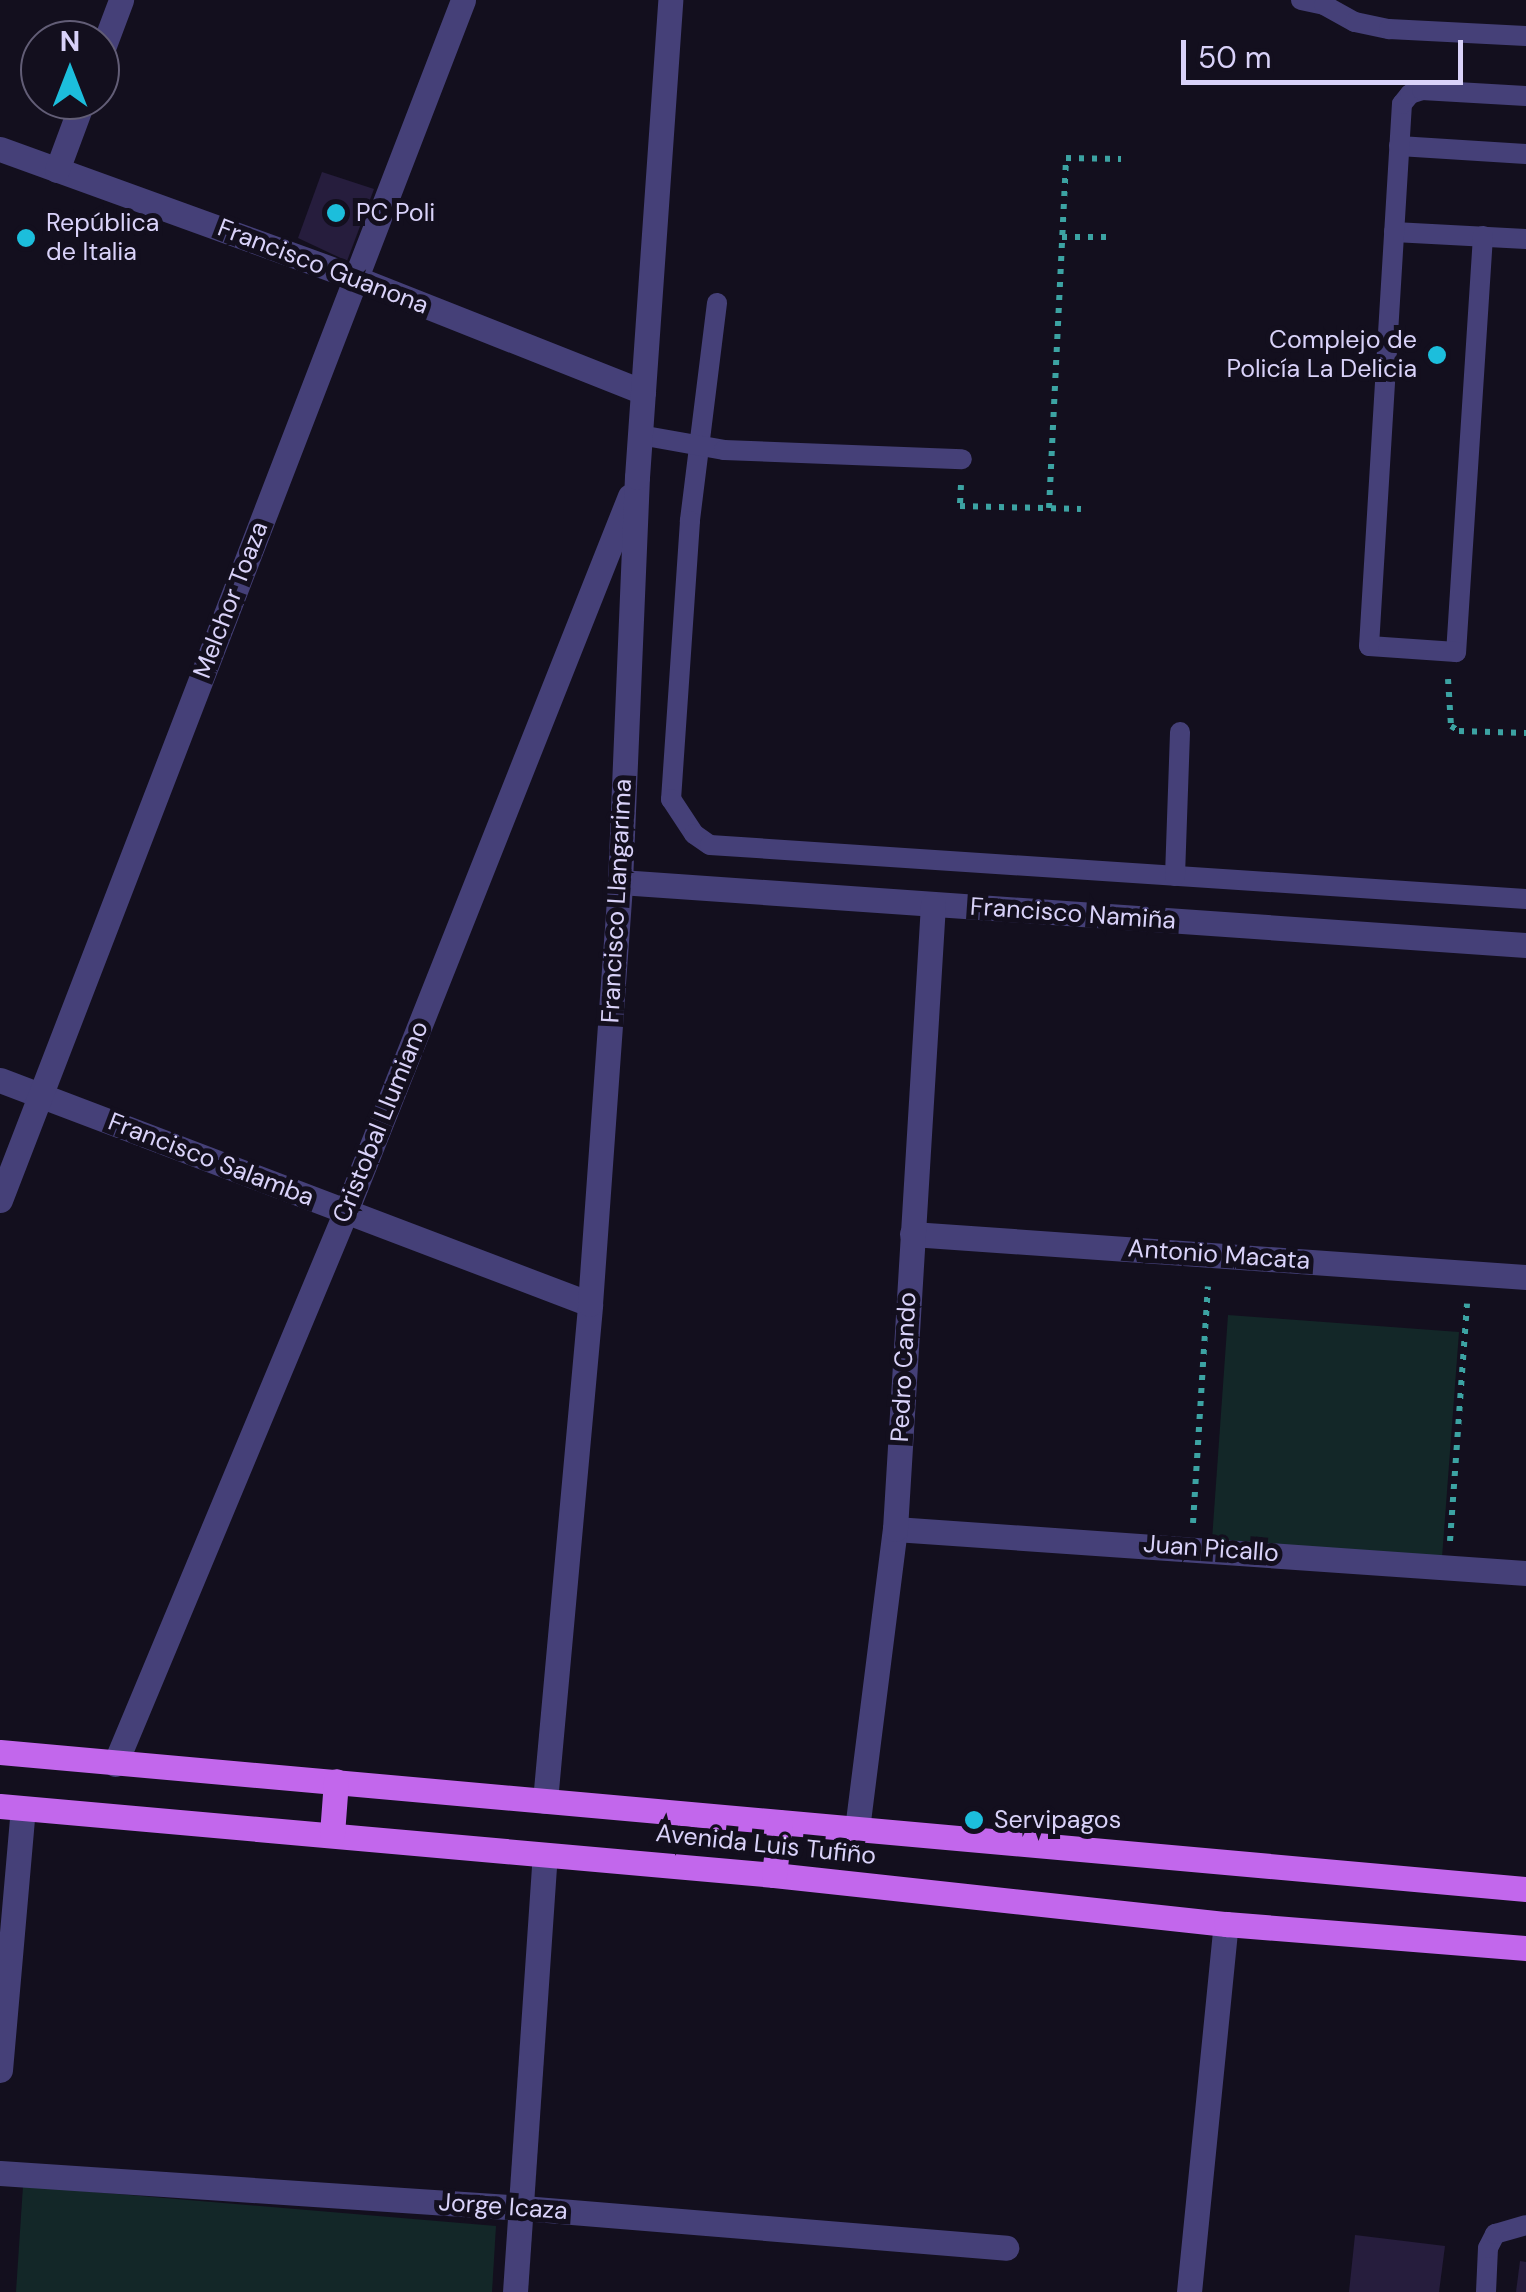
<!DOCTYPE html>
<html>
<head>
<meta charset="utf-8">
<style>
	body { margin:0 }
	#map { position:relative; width:1526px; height:2292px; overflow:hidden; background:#130f1e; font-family:"DM Sans",sans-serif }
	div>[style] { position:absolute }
	.green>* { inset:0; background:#132728 }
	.building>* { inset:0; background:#261d3d }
	.path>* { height:6px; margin-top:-3px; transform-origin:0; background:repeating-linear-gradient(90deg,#3ca3a3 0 5px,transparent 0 13px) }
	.lane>* { height:20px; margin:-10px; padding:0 10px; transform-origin:10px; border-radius:10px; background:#454078 }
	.street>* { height:25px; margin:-12.5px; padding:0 12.5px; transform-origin:12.5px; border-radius:12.5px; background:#454078 }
	.primary>* { height:25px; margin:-12.5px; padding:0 12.5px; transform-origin:12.5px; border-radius:12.5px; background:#c267ec }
	.dots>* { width:28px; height:28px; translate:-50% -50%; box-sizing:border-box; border:5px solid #130f1e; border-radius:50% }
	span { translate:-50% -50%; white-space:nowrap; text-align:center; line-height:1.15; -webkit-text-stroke:10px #130f1e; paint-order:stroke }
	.poi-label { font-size:25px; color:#d9d2f9 }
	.left { translate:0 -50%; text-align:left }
	.right { translate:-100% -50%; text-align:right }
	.street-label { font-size:25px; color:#d9d2f9 }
	.north { position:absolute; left:20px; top:20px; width:100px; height:100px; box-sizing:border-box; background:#130f1e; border:2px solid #625d76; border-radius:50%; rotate:0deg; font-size:28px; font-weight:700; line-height:40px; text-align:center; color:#d9d2f9 }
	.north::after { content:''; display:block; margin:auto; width:35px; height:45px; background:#1cbedc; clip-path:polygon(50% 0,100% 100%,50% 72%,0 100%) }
	.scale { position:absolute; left:1181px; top:40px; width:282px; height:45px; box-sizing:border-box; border:5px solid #d9d2f9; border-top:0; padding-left:12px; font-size:30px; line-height:35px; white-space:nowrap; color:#d9d2f9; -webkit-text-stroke:8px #130f1e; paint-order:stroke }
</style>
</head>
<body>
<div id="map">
	<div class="green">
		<i style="clip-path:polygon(1228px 1315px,1459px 1332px,1441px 1571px,1211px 1554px)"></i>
		<i style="clip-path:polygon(23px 2186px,496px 2226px,492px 2292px,16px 2292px)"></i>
	</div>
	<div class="building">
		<i style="clip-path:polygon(322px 172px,374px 189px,347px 261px,298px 238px)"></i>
		<i style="clip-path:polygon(1355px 2235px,1445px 2246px,1439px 2292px,1349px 2292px)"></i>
		<i style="clip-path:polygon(1520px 2261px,1526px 2262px,1526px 2292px,1516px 2292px)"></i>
	</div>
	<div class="path">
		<i style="left:1062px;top:237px;width:52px"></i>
		<i style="left:961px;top:485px;width:21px;rotate:93deg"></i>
		<i style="left:960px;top:506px;width:121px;rotate:1.4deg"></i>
		<i style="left:1049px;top:508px;width:350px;rotate:-87.2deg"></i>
		<i style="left:1066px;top:158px;width:55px;rotate:1deg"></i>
		<i style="left:1448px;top:679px;width:47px;rotate:86.3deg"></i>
		<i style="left:1451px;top:726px;width:9px;rotate:32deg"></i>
		<i style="left:1459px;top:731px;width:67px;rotate:1.7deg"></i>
		<i style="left:1193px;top:1523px;width:237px;rotate:-86.4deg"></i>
		<i style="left:1450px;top:1541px;width:238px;rotate:-85.9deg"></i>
	</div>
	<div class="lane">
		<i style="left:1301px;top:0;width:24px;rotate:12deg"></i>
		<i style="left:1324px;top:5px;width:35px;rotate:29deg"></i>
		<i style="left:1355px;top:22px;width:35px;rotate:12deg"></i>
		<i style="left:1389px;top:29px;width:137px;rotate:2.9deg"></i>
		<i style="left:1399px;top:146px;width:127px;rotate:3.6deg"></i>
		<i style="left:1394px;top:232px;width:132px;rotate:3deg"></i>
		<i style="left:1483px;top:236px;width:417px;rotate:93.7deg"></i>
		<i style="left:1456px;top:652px;width:87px;rotate:-176.1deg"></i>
		<i style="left:1369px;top:646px;width:543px;rotate:-86.52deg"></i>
		<i style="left:1402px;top:104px;width:13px;rotate:-51deg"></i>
		<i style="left:1410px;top:94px;width:13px;rotate:-18deg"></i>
		<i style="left:1422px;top:90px;width:104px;rotate:3.3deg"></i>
		<i style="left:717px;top:303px;width:220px;rotate:97.1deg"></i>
		<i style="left:690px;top:521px;width:279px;rotate:93.9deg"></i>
		<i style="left:671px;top:799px;width:42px;rotate:56.7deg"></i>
		<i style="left:694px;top:834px;width:19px;rotate:35deg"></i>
		<i style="left:710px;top:845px;width:818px;rotate:3.79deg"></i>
		<i style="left:640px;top:435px;width:85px;rotate:10.1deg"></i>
		<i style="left:724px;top:450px;width:238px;rotate:2.2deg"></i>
		<i style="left:1175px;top:876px;width:144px;rotate:-88deg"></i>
		<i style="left:1486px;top:2292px;width:44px;rotate:-87.4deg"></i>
		<i style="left:1488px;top:2248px;width:16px;rotate:-63deg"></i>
		<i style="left:1495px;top:2234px;width:32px;rotate:-16deg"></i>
	</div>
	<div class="street">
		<i style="left:100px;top:56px;width:60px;rotate:-69.4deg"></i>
		<i style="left:0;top:149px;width:375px;rotate:19.9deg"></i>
		<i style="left:353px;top:277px;width:312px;rotate:21.6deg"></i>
		<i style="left:57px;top:170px;width:75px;rotate:-69.6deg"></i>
		<i style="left:620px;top:882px;width:908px;rotate:3.98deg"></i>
		<i style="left:0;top:1080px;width:631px;rotate:20.79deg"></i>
		<i style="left:0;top:1200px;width:1286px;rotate:-68.9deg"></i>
		<i style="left:912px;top:1234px;width:616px;rotate:4.01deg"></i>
		<i style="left:895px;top:1529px;width:633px;rotate:3.99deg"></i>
		<i style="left:115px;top:1764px;width:599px;rotate:-67.33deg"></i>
		<i style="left:346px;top:1211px;width:769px;rotate:-68.34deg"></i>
		<i style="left:545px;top:1801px;width:499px;rotate:-84.8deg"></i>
		<i style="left:590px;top:1304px;width:423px;rotate:-85.9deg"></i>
		<i style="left:620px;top:882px;width:405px;rotate:-87.6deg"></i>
		<i style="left:637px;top:477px;width:478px;rotate:-86deg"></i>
		<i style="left:857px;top:1829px;width:302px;rotate:-82.8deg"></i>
		<i style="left:895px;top:1529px;width:626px;rotate:-86.52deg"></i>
		<i style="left:0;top:2070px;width:262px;rotate:-85deg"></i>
		<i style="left:0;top:2173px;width:524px;rotate:3.83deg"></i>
		<i style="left:523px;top:2208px;width:485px;rotate:4.7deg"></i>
		<i style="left:515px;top:2292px;width:438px;rotate:-86.1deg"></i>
		<i style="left:1189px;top:2292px;width:370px;rotate:-84.3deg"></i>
	</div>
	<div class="primary">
		<i style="left:0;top:1752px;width:1532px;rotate:5.13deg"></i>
		<i style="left:0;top:1806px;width:777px;rotate:5.09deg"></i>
		<i style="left:774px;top:1875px;width:455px;rotate:6.2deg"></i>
		<i style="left:1226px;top:1924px;width:301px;rotate:4.6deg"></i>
		<i style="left:332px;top:1834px;width:53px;rotate:-85.7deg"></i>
		<i style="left:774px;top:1875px;width:53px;rotate:-83.5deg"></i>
	</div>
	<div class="dots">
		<i style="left:336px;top:213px;background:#1cbedc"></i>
		<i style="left:26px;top:238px;background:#1cbedc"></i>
		<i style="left:1437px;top:355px;background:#1cbedc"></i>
		<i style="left:974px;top:1820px;background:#1cbedc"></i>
	</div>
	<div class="poi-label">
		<span class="left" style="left:356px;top:213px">PC Poli</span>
		<span class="left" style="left:46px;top:238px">República<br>de Italia</span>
		<span class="right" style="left:1417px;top:355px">Complejo de<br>Policía La Delicia</span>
		<span class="left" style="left:994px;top:1820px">Servipagos</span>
	</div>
	<div class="street-label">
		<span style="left:323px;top:267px;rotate:21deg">Francisco Guanona</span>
		<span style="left:231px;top:600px;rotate:-69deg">Melchor Toaza</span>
		<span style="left:617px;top:901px;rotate:-87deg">Francisco Llangarima</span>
		<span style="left:1073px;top:914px;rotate:4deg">Francisco Namiña</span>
		<span style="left:381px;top:1122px;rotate:-68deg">Cristobal Llumiano</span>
		<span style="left:211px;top:1160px;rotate:21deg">Francisco Salamba</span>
		<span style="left:1219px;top:1255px;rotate:4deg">Antonio Macata</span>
		<span style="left:904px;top:1367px;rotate:-87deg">Pedro Cando</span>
		<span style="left:1211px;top:1549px;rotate:4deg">Juan Picallo</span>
		<span style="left:766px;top:1845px;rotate:6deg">Avenida Luis Tufiño</span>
		<span style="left:503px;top:2207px;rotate:4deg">Jorge Icaza</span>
	</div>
	<div class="north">N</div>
	<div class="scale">50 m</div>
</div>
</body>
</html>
